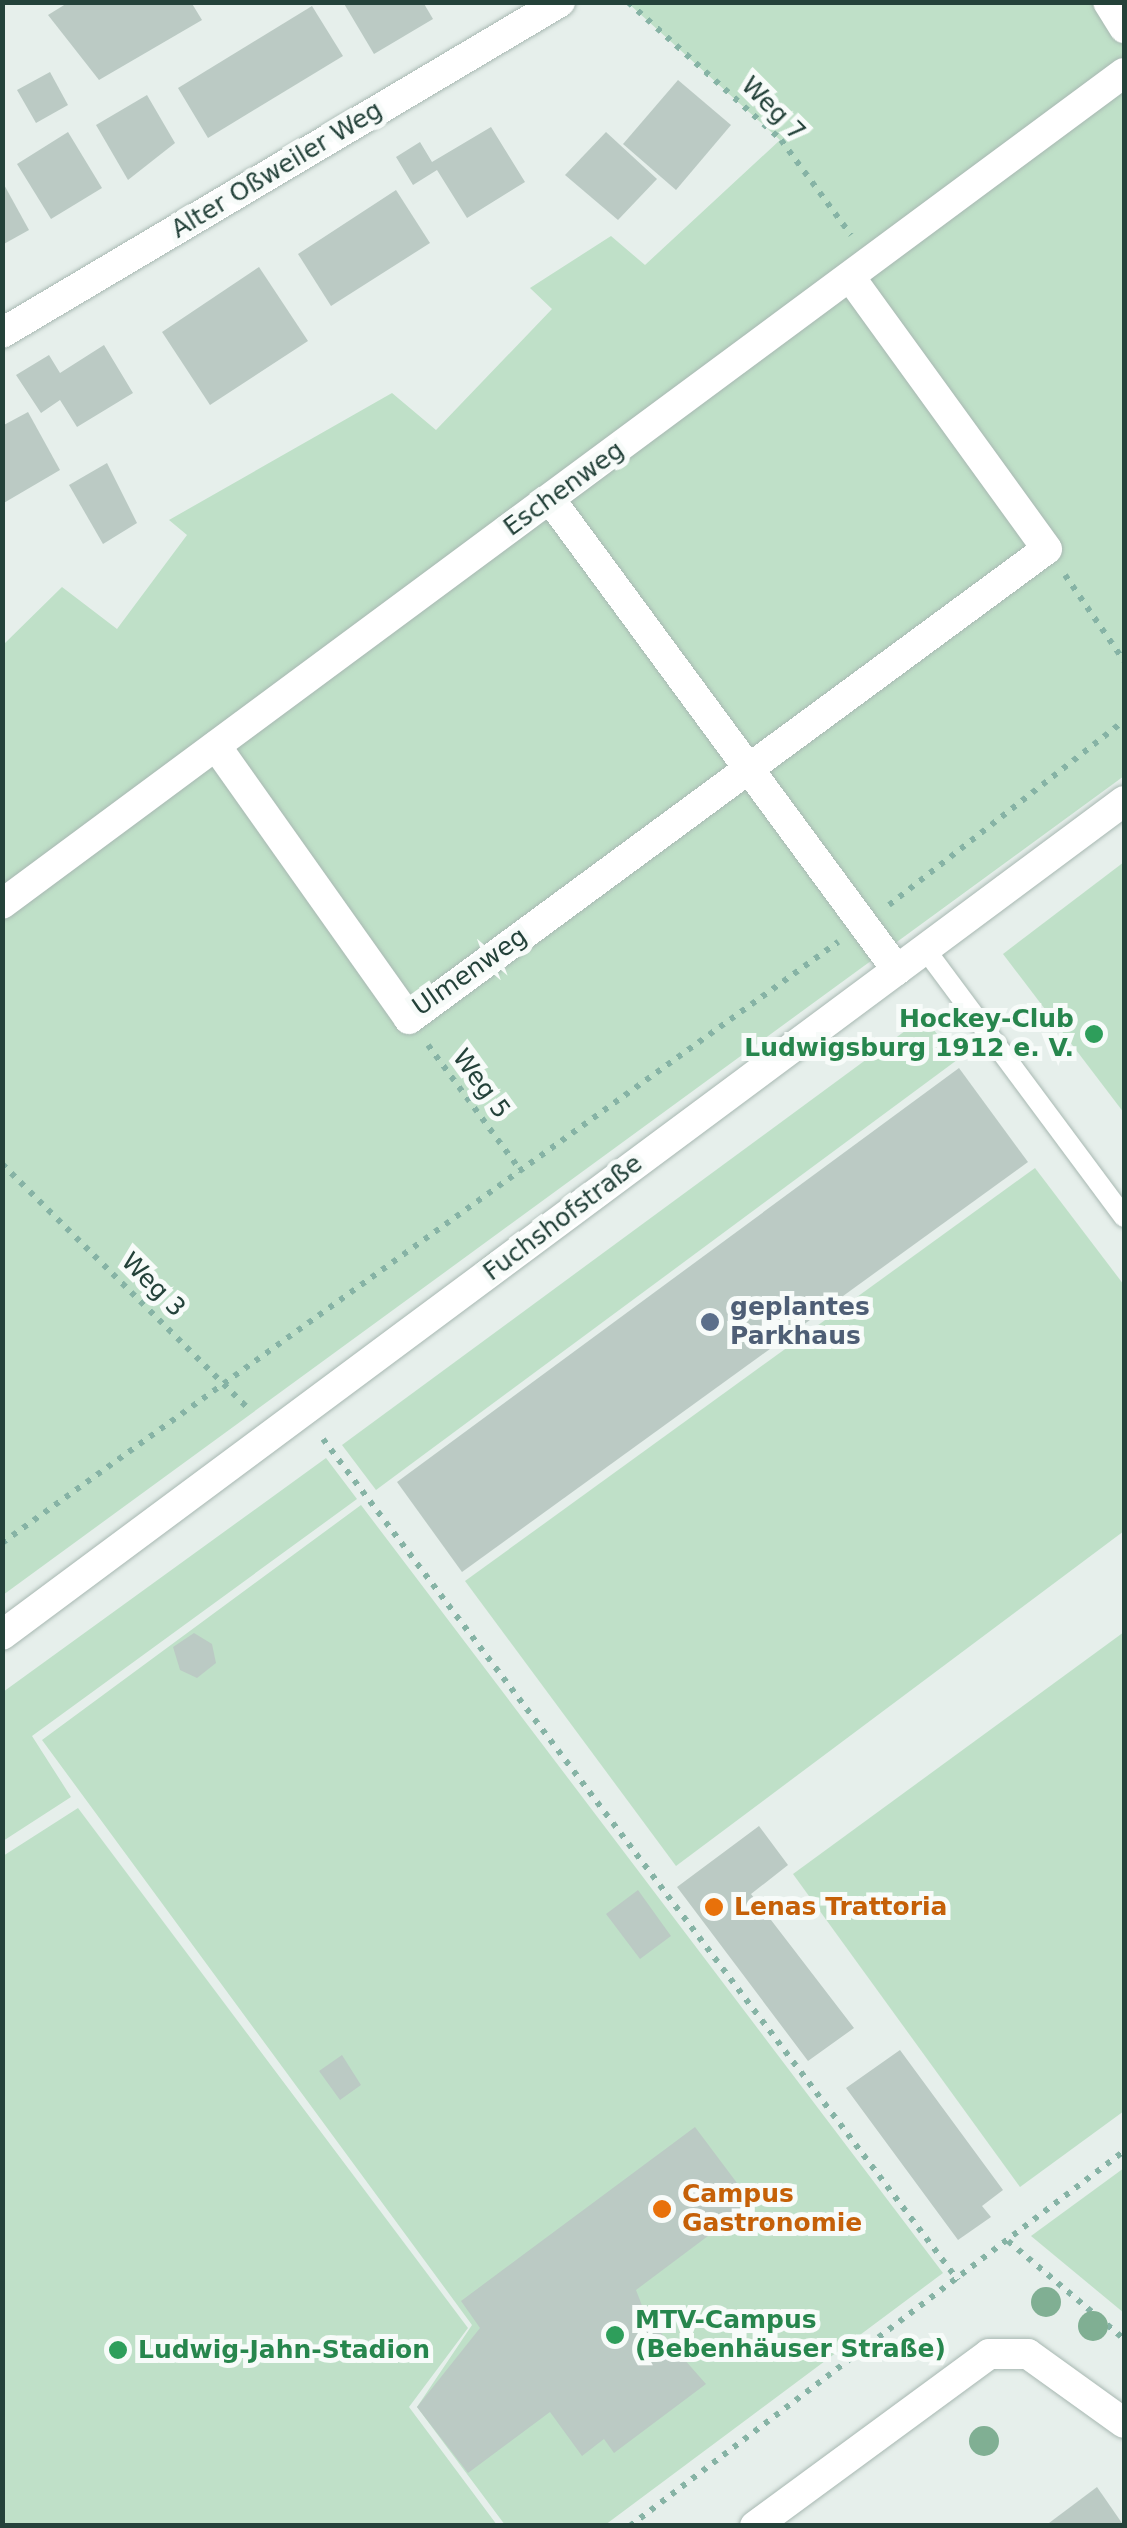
<!DOCTYPE html>
<html>
<head>
<meta charset="utf-8">
<style>
	body { margin:0 }
	#map { position:relative; width:1127px; height:2528px; overflow:hidden; background:#e6efeb; font-family:"DejaVu Sans",sans-serif }
	div>[style] { position:absolute }
	.green>* { inset:0; background:#bfe0c8 }
	.building>* { inset:0; background:#bbcac4 }
	.path>* { height:6px; margin-top:-3px; transform-origin:0; background:repeating-linear-gradient(90deg,#86b3a5 0 5px,transparent 0 13px) }
	.roads { filter:drop-shadow(0 0 2px #a8b8b2) drop-shadow(0 0 2px #a8b8b2) }
	.lane>* { height:20px; margin:-10px; padding:0 10px; transform-origin:10px; border-radius:10px; background:#fff }
	.street>* { height:30px; margin:-15px; padding:0 15px; transform-origin:15px; border-radius:15px; background:#fff }
	.trees>* { width:30px; height:30px; margin:-15px; border-radius:50%; background:#80af93 }
	.dots>* { width:28px; height:28px; translate:-50% -50%; box-sizing:border-box; border:5px solid #f7fbf9; border-radius:50% }
	span { translate:-50% -50%; white-space:nowrap; text-align:center; line-height:1.15; -webkit-text-stroke:10px #f7fbf9; paint-order:stroke }
	.street-label { font-size:25px; color:#24423a }
	.leisure-label { font-size:25px; color:#27864d; font-weight:700 }
	.right { translate:-100% -50%; text-align:right }
	.left { translate:0 -50%; text-align:left }
	.service-label { font-size:25px; color:#4e5e75; font-weight:700 }
	.food-label { font-size:25px; color:#c56008; font-weight:700 }
	.frame { position:absolute; inset:0; border:5px solid #24423a; pointer-events:none }
</style>
</head>
<body>
<div id="map">
	<div class="green">
		<i style="clip-path:polygon(628px 3px,1108px 3px,1124px 28px,1124px 776px,3px 1595px,3px 645px,62px 587px,117px 629px,187px 535px,169px 520px,392px 393px,436px 430px,552px 309px,530px 288px,611px 236px,645px 265px,780px 140px)"></i>
		<i style="clip-path:polygon(1124px 862px,1124px 1113px,1003px 954px)"></i>
		<i style="clip-path:polygon(924px 1017px,957px 1060px,376px 1490px,342px 1445px)"></i>
		<i style="clip-path:polygon(1035px 1168px,1124px 1285px,1124px 1531px,676px 1866px,465px 1581px)"></i>
		<i style="clip-path:polygon(326px 1458px,357px 1499px,32px 1736px,71px 1797px,3px 1841px,3px 1692px)"></i>
		<i style="clip-path:polygon(361px 1505px,943px 2273px,605px 2525px,505px 2525px,417px 2407px,472px 2325px,42px 1740px)"></i>
		<i style="clip-path:polygon(1124px 1632px,1124px 2111px,1020px 2187px,793px 1874px)"></i>
		<i style="clip-path:polygon(78px 1808px,468px 2328px,409px 2407px,497px 2525px,3px 2525px,3px 1856px)"></i>
		<i style="clip-path:polygon(1124px 2168px,1124px 2313px,1031px 2236px)"></i>
	</div>
	<div class="building">
		<i style="clip-path:polygon(69px 2px,191px 2px,202px 20px,99px 80px,48px 15px)"></i>
		<i style="clip-path:polygon(343px 2px,423px 2px,433px 19px,374px 54px)"></i>
		<i style="clip-path:polygon(312px 6px,343px 56px,208px 138px,178px 88px)"></i>
		<i style="clip-path:polygon(50px 72px,68px 105px,36px 123px,17px 90px)"></i>
		<i style="clip-path:polygon(678px 80px,731px 125px,676px 190px,623px 144px)"></i>
		<i style="clip-path:polygon(147px 95px,175px 143px,128px 180px,96px 125px)"></i>
		<i style="clip-path:polygon(491px 127px,525px 182px,467px 218px,437px 170px,413px 185px,396px 157px,420px 142px,432px 162px)"></i>
		<i style="clip-path:polygon(68px 132px,102px 188px,51px 219px,17px 164px)"></i>
		<i style="clip-path:polygon(606px 132px,657px 179px,618px 220px,565px 175px)"></i>
		<i style="clip-path:polygon(2px 181px,29px 230px,2px 245px)"></i>
		<i style="clip-path:polygon(396px 190px,430px 243px,331px 306px,298px 254px)"></i>
		<i style="clip-path:polygon(259px 267px,308px 341px,210px 405px,162px 332px)"></i>
		<i style="clip-path:polygon(104px 345px,133px 393px,77px 427px,60px 400px,41px 413px,16px 375px,49px 355px,60px 373px)"></i>
		<i style="clip-path:polygon(28px 412px,60px 470px,2px 504px,2px 426px)"></i>
		<i style="clip-path:polygon(107px 463px,137px 523px,103px 544px,69px 485px)"></i>
		<i style="clip-path:polygon(959px 1068px,1028px 1162px,462px 1572px,397px 1482px)"></i>
		<i style="clip-path:polygon(194px 1633px,212px 1644px,216px 1663px,197px 1678px,180px 1670px,173px 1647px)"></i>
		<i style="clip-path:polygon(759px 1826px,788px 1865px,751px 1894px,854px 2028px,808px 2061px,677px 1887px)"></i>
		<i style="clip-path:polygon(638px 1890px,671px 1936px,640px 1959px,606px 1914px)"></i>
		<i style="clip-path:polygon(900px 2050px,1003px 2190px,982px 2206px,991px 2217px,958px 2240px,846px 2088px)"></i>
		<i style="clip-path:polygon(342px 2055px,361px 2085px,340px 2100px,319px 2071px)"></i>
		<i style="clip-path:polygon(695px 2127px,752px 2203px,636px 2290px,646px 2316px,706px 2384px,614px 2453px,604px 2439px,582px 2456px,550px 2412px,468px 2473px,417px 2407px,480px 2328px,461px 2301px)"></i>
		<i style="clip-path:polygon(1097px 2487px,1124px 2526px,1045px 2526px)"></i>
	</div>
	<div class="path">
		<i style="left:628px;top:2px;width:206px;rotate:42deg"></i>
		<i style="left:781px;top:140px;width:118px;rotate:53.6deg"></i>
		<i style="left:1065px;top:575px;width:104px;rotate:55.5deg"></i>
		<i style="left:889px;top:905px;width:298px;rotate:-38.1deg"></i>
		<i style="left:428px;top:1045px;width:157px;rotate:53.6deg"></i>
		<i style="left:2px;top:1164px;width:349px;rotate:44.8deg"></i>
		<i style="left:323px;top:1439px;width:1054px;rotate:52.95deg"></i>
		<i style="left:2px;top:1543px;width:1030px;rotate:-35.71deg"></i>
		<i style="left:1008px;top:2241px;width:152px;rotate:40.2deg"></i>
		<i style="left:630px;top:2526px;width:620px;rotate:-37.2deg"></i>
	</div>
	<div class="roads">
		<div class="lane">
			<i style="left:925px;top:949px;width:334px;rotate:53.4deg"></i>
		</div>
		<div class="street">
			<i style="left:1108px;top:2px;width:31px;rotate:58deg"></i>
			<i style="left:2px;top:333px;width:649px;rotate:-30.68deg"></i>
			<i style="left:550px;top:499px;width:585px;rotate:53.62deg"></i>
			<i style="left:216px;top:746px;width:334px;rotate:54.7deg"></i>
			<i style="left:409px;top:1019px;width:792px;rotate:-36.38deg"></i>
			<i style="left:1047px;top:549px;width:336px;rotate:-125.9deg"></i>
			<i style="left:2px;top:904px;width:1396px;rotate:-36.53deg"></i>
			<i style="left:2px;top:1635px;width:1398px;rotate:-36.62deg"></i>
			<i style="left:755px;top:2526px;width:290px;rotate:-36.3deg"></i>
			<i style="left:989px;top:2354px;width:39px"></i>
			<i style="left:1028px;top:2354px;width:118px;rotate:35.7deg"></i>
		</div>
	</div>
	<div class="trees">
		<i style="left:1046px;top:2302px"></i>
		<i style="left:1093px;top:2326px"></i>
		<i style="left:984px;top:2441px"></i>
	</div>
	<div class="dots">
		<i style="left:1094px;top:1034px;background:#2e9e5b"></i>
		<i style="left:710px;top:1322px;background:#5c6f8a"></i>
		<i style="left:714px;top:1907px;background:#e8710a"></i>
		<i style="left:662px;top:2209px;background:#e8710a"></i>
		<i style="left:615px;top:2335px;background:#2e9e5b"></i>
		<i style="left:118px;top:2350px;background:#2e9e5b"></i>
	</div>
	<div class="street-label">
		<span style="left:773px;top:109px;rotate:45deg">Weg 7</span>
		<span style="left:277px;top:170px;rotate:-31deg">Alter Oßweiler Weg</span>
		<span style="left:564px;top:489px;rotate:-36deg">Eschenweg</span>
		<span style="left:470px;top:972px;rotate:-35deg">Ulmenweg</span>
		<span style="left:481px;top:1084px;rotate:54deg">Weg 5</span>
		<span style="left:563px;top:1218px;rotate:-37deg">Fuchshofstraße</span>
		<span style="left:153px;top:1285px;rotate:45deg">Weg 3</span>
	</div>
	<div class="leisure-label">
		<span class="right" style="left:1074px;top:1034px">Hockey-Club<br>Ludwigsburg 1912 e. V.</span>
		<span class="left" style="left:635px;top:2335px">MTV-Campus<br>(Bebenhäuser Straße)</span>
		<span class="left" style="left:138px;top:2350px">Ludwig-Jahn-Stadion</span>
	</div>
	<div class="service-label">
		<span class="left" style="left:730px;top:1322px">geplantes<br>Parkhaus</span>
	</div>
	<div class="food-label">
		<span class="left" style="left:734px;top:1907px">Lenas Trattoria</span>
		<span class="left" style="left:682px;top:2209px">Campus<br>Gastronomie</span>
	</div>
	<div class="frame"></div>
</div>
</body>
</html>
